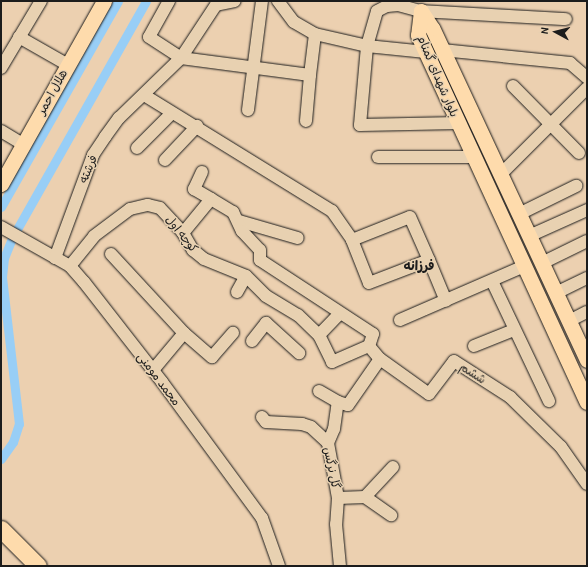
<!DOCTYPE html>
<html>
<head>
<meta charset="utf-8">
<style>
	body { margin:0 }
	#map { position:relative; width:588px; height:567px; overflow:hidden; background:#ecd0b0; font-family:"Patrick Hand","Playpen Sans Arabic",sans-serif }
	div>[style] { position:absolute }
	.canal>* { height:9px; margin:-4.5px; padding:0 4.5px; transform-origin:4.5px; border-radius:4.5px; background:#98cef6 }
	.roads { filter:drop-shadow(0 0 1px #1c1c1c) drop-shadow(0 0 1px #1c1c1c) }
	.minor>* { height:12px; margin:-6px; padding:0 6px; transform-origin:6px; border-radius:6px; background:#e8d1b1 }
	.major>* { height:15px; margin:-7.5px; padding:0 7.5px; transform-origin:7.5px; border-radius:7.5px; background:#fedbac }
	.highway>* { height:17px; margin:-8.5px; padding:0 8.5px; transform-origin:8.5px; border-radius:8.5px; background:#fedbac }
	span { translate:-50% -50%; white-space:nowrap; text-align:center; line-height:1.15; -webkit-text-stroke:3px #e8d1b1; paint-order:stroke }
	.street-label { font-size:12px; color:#1c1c1c }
	.neighbourhood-label { font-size:13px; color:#1c1c1c; font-weight:700 }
	.frame { position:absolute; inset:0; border:2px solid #1c1c1c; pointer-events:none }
	.north { position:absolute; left:536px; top:12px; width:40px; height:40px; -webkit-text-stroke:3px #e8d1b1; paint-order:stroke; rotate:277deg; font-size:11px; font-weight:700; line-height:16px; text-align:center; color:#1c1c1c }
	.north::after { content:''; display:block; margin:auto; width:14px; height:18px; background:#1c1c1c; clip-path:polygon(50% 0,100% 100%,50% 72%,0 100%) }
</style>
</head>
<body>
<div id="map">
	<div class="canal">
		<i style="left:1px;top:207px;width:237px;rotate:-60.4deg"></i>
		<i style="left:1px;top:459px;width:21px;rotate:-55deg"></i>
		<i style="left:13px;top:442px;width:19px;rotate:-72deg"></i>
		<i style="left:19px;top:424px;width:148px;rotate:-96.6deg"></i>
		<i style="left:2px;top:277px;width:19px;rotate:-84deg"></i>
		<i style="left:4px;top:258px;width:22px;rotate:-68deg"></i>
		<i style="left:12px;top:238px;width:272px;rotate:-60.5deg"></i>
	</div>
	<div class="roads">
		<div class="minor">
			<i style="left:169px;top:1px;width:41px;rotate:119.1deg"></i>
			<i style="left:149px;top:37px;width:38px;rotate:33deg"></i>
			<i style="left:181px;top:58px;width:130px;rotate:7.5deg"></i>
			<i style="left:310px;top:75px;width:41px;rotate:-83deg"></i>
			<i style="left:278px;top:1px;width:26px;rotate:53deg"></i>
			<i style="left:294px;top:22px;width:24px;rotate:30deg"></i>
			<i style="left:315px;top:34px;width:53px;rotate:13deg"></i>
			<i style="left:367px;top:46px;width:59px;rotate:5.8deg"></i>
			<i style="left:19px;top:37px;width:56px;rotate:29.7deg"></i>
			<i style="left:442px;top:50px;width:129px;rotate:5.8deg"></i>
			<i style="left:570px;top:63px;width:23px;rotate:41deg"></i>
			<i style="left:1px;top:68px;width:78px;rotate:-59.2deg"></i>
			<i style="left:513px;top:86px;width:94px;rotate:45.4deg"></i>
			<i style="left:144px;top:95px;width:221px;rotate:31.7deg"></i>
			<i style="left:332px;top:211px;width:35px;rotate:55deg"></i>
			<i style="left:352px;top:240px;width:46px;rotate:68.4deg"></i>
			<i style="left:369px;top:283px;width:64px;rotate:-21deg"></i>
			<i style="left:429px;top:260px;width:44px;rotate:67.5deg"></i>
			<i style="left:248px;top:110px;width:110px;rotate:-82.7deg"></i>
			<i style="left:306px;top:121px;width:46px;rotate:-85deg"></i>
			<i style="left:458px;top:123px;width:98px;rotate:178.8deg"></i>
			<i style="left:360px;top:125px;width:79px;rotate:-84.9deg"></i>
			<i style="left:367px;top:46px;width:36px;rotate:-74deg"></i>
			<i style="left:377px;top:11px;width:11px;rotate:-27deg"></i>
			<i style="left:387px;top:6px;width:11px;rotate:-5deg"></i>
			<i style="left:398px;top:5px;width:24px;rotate:15deg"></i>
			<i style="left:421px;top:11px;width:145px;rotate:3.2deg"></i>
			<i style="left:1px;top:131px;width:26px;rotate:31deg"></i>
			<i style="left:137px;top:148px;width:49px;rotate:-45deg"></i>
			<i style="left:378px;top:157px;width:96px"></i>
			<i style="left:165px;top:160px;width:47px;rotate:-46.7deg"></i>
			<i style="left:202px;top:172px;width:19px;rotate:115deg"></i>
			<i style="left:194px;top:189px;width:20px;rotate:30deg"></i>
			<i style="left:500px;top:175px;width:123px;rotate:-45deg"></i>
			<i style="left:519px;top:214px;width:64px;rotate:-26.2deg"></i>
			<i style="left:239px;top:221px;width:61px;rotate:16.1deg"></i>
			<i style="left:1px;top:227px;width:79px;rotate:29.5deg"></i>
			<i style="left:70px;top:266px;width:21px;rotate:49deg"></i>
			<i style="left:84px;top:282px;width:127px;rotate:52deg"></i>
			<i style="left:162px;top:382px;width:169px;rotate:53.7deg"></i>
			<i style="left:262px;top:518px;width:51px;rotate:70.5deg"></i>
			<i style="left:183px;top:233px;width:44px;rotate:-50.5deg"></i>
			<i style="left:211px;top:199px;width:26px;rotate:31deg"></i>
			<i style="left:233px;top:212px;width:21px;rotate:65deg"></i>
			<i style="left:242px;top:231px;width:26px;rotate:47deg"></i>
			<i style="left:260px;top:250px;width:10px;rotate:90deg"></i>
			<i style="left:260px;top:260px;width:135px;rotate:33.2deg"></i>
			<i style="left:373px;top:334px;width:13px;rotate:108deg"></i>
			<i style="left:529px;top:236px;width:64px;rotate:-24.1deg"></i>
			<i style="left:352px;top:240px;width:62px;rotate:-21.6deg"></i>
			<i style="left:410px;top:217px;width:47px;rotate:66.2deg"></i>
			<i style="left:111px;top:254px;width:108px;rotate:47.3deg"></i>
			<i style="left:184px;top:333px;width:48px;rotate:130deg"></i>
			<i style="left:55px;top:258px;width:110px;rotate:-69.7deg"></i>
			<i style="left:93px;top:155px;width:22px;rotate:-56deg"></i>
			<i style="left:105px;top:137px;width:24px;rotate:-54deg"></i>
			<i style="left:119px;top:118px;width:86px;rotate:-44.1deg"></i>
			<i style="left:181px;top:58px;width:64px;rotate:-56.6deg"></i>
			<i style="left:216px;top:5px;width:19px;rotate:-12deg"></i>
			<i style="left:542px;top:263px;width:50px;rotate:-26.1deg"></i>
			<i style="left:70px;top:266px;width:38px;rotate:-51deg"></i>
			<i style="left:94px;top:236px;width:45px;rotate:-36.9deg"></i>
			<i style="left:130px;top:209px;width:18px;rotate:-13deg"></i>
			<i style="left:148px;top:205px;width:12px;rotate:14deg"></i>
			<i style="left:160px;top:208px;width:34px;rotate:47deg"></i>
			<i style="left:183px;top:233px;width:20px;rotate:60deg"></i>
			<i style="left:193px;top:250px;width:14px;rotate:39deg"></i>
			<i style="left:204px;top:259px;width:45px;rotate:22deg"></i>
			<i style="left:246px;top:276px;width:28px;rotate:45deg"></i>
			<i style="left:266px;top:296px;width:37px;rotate:31deg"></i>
			<i style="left:298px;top:315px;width:29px;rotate:44deg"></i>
			<i style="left:319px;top:335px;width:30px;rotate:64deg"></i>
			<i style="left:332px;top:362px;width:40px;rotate:-23.4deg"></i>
			<i style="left:369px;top:346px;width:17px;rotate:50deg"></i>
			<i style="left:492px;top:281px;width:133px;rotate:64.6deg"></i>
			<i style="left:237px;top:292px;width:18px;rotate:-61deg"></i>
			<i style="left:556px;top:293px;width:34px;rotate:-26deg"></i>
			<i style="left:400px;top:320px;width:135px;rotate:-23.5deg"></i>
			<i style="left:569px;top:321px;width:20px;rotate:-27deg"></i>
			<i style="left:184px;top:333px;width:37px;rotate:41deg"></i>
			<i style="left:212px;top:357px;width:32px;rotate:-49deg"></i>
			<i style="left:319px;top:335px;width:29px;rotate:-46deg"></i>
			<i style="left:252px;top:341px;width:23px;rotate:-52deg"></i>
			<i style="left:266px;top:323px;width:45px;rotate:42.3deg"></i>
			<i style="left:474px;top:346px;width:43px;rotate:-21.8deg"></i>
			<i style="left:319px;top:391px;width:22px;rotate:30deg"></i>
			<i style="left:262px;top:417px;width:6px;rotate:51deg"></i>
			<i style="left:266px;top:422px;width:36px;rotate:3deg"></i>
			<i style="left:302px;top:424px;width:9px;rotate:18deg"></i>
			<i style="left:311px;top:427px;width:23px;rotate:43deg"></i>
			<i style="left:328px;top:443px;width:56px;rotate:79.7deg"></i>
			<i style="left:338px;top:498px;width:26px;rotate:94deg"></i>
			<i style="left:336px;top:524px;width:42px;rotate:84.6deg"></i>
			<i style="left:328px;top:443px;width:15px;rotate:-67deg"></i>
			<i style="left:334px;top:429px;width:27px;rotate:-82deg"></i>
			<i style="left:338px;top:402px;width:10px;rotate:17deg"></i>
			<i style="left:348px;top:405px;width:56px;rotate:-55.2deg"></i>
			<i style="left:380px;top:359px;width:60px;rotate:35.5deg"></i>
			<i style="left:429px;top:394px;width:41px;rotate:-52.9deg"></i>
			<i style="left:454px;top:361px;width:67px;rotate:32.7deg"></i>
			<i style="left:510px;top:397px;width:71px;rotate:44.4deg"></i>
			<i style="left:561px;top:447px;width:45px;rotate:54.9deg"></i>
			<i style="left:365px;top:497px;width:32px;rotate:35deg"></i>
			<i style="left:338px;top:498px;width:27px;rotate:-2deg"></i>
			<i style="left:365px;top:497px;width:41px;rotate:-47deg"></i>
		</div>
		<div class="major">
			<i style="left:1px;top:184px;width:210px;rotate:-60.6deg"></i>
			<i style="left:587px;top:360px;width:366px;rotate:-115deg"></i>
			<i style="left:432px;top:28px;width:20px;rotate:-123deg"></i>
			<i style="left:421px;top:11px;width:24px;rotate:97deg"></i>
			<i style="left:418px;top:35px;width:404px;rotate:65.3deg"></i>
		</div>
		<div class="highway">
			<i style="left:1px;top:529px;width:52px;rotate:45deg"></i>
		</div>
	</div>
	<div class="street-label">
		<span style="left:438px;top:76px;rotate:67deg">بلوار شهدای گمنام</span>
		<span style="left:52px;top:92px;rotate:-61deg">هلال احمر</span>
		<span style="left:88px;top:169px;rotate:-67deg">فرشته</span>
		<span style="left:182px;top:234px;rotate:51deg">کوچه اول</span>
		<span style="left:473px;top:373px;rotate:33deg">ششم</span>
		<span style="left:159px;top:379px;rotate:53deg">محمد مومنی</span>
		<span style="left:332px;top:468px;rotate:78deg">گل نرگس</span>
	</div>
	<div class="neighbourhood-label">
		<span style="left:419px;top:265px">فرزانه</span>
	</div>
	<div class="frame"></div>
	<div class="north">N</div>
</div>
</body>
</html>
